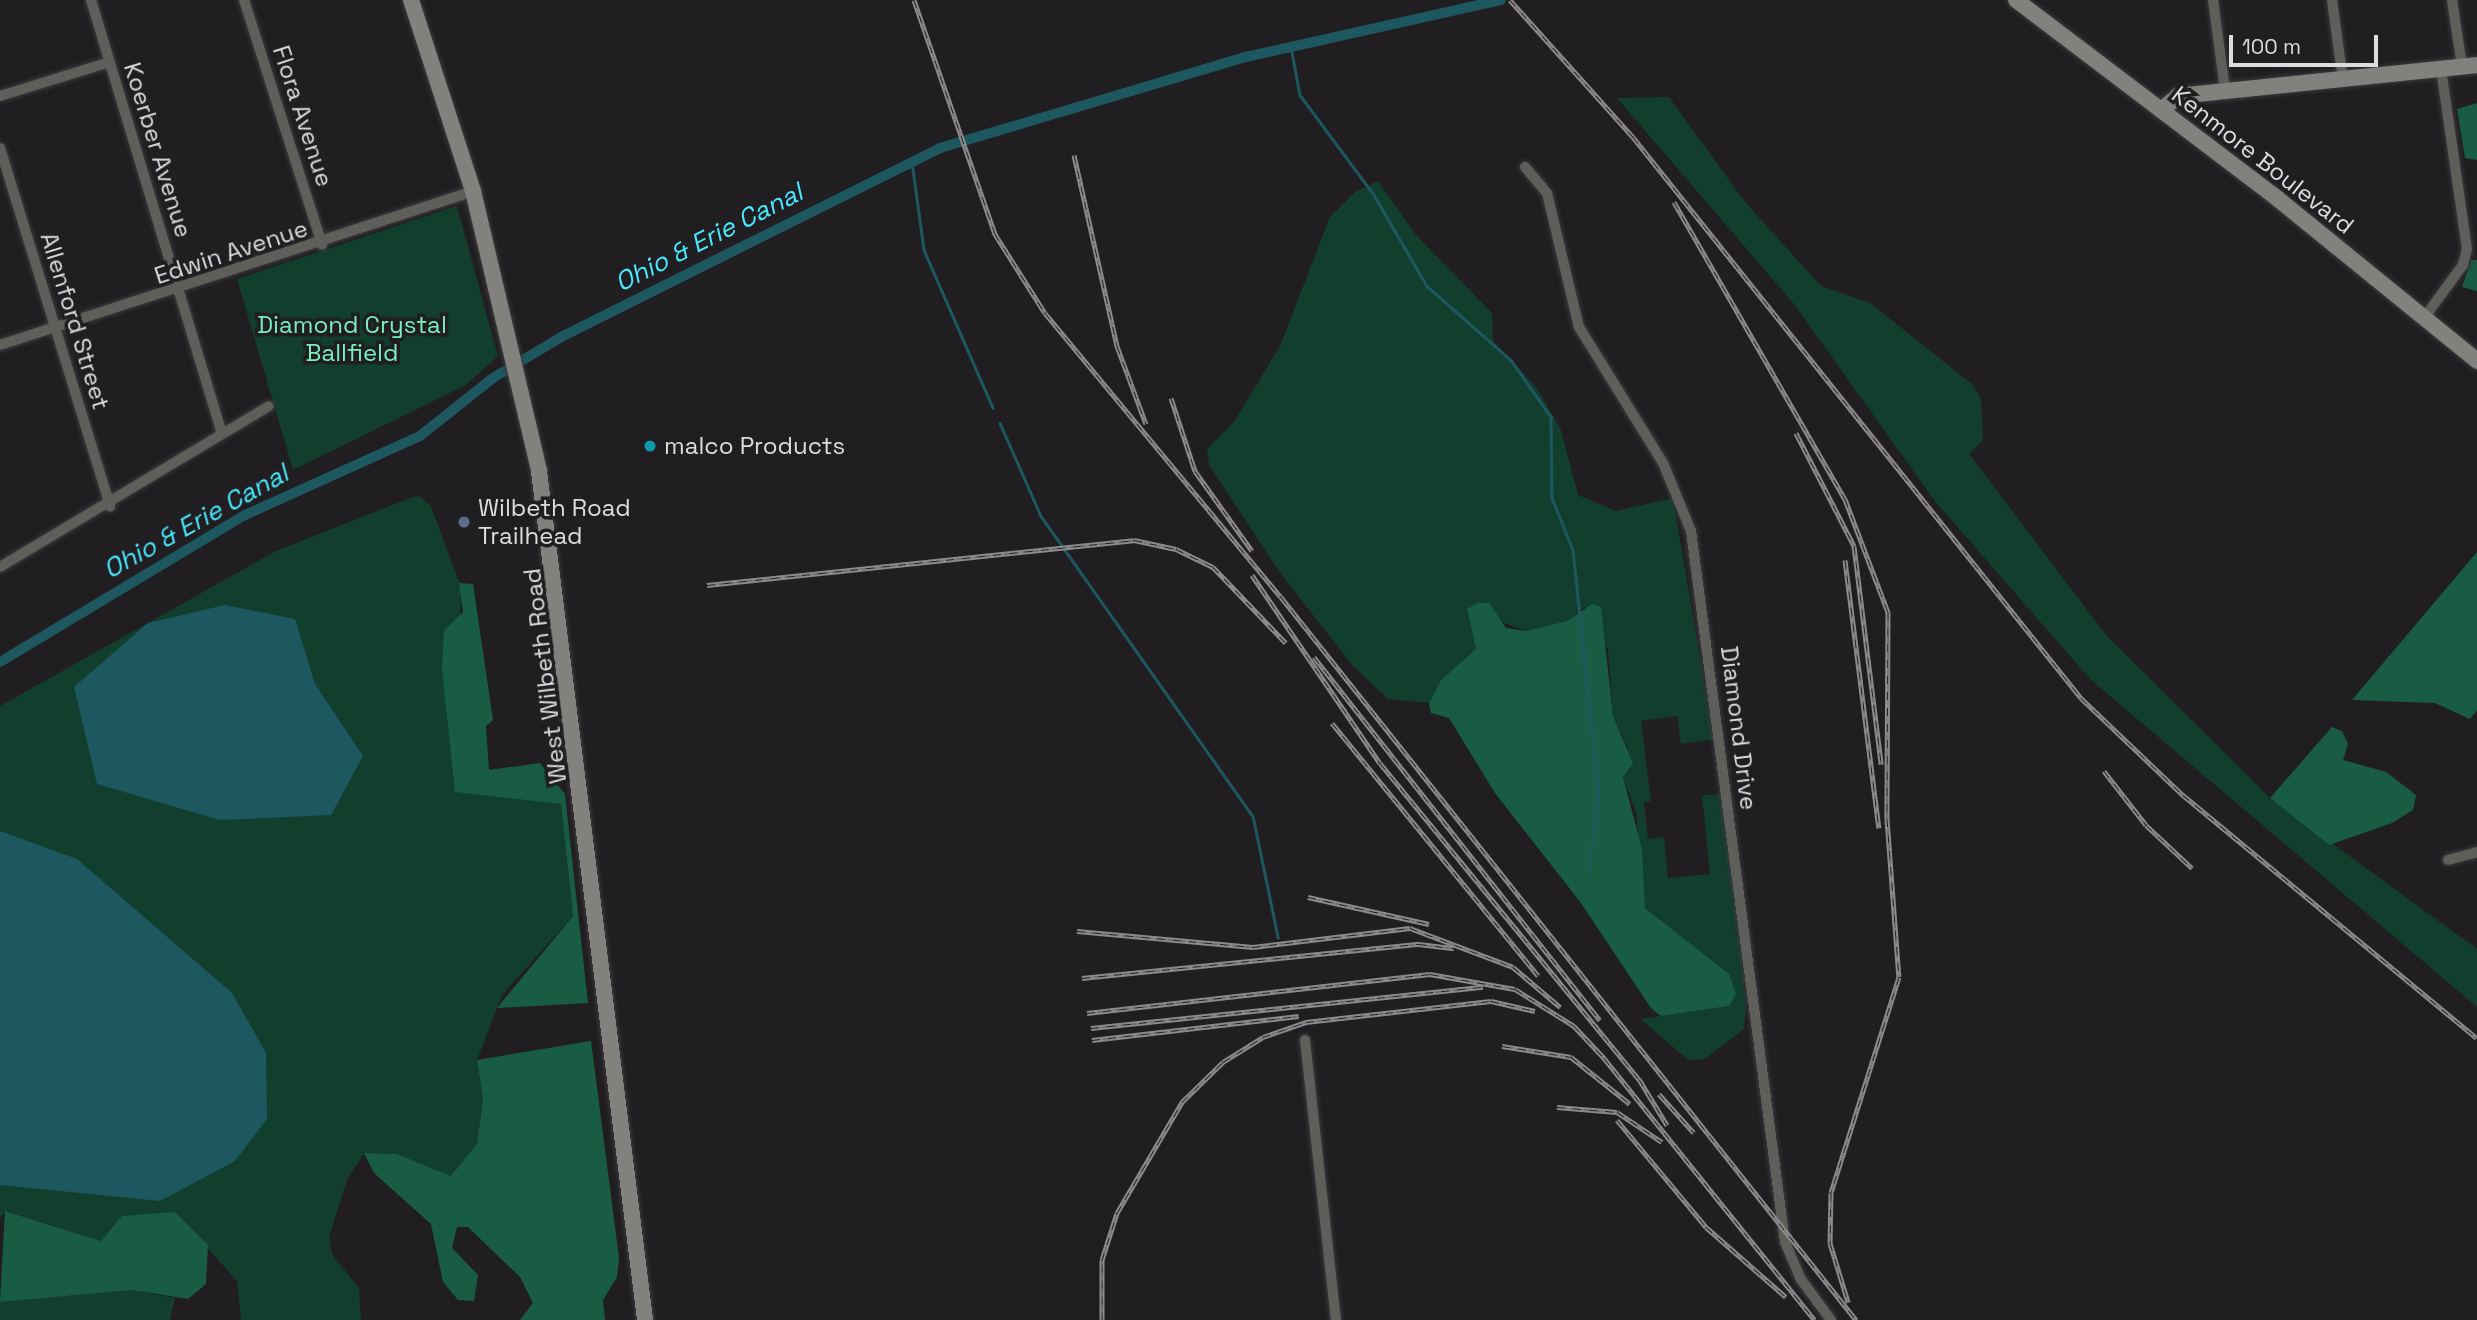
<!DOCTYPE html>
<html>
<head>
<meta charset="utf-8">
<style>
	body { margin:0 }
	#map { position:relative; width:2477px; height:1320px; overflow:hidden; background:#211e22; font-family:"Space Grotesk",sans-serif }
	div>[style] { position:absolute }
	.green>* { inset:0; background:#123e2d }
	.forest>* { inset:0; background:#185d43 }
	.water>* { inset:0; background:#1d5861 }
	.stream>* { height:2.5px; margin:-1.25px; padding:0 1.25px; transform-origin:1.25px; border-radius:1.25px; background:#1d5861 }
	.canal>* { height:10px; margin:-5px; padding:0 5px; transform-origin:5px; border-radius:5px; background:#1d5861 }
	.roads { filter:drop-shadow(0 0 2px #3b393c) drop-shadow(0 0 2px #3b393c) }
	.street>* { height:10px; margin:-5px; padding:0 5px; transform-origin:5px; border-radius:5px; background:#5e5e5b }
	.secondary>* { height:16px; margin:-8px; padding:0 8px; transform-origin:8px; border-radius:8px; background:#82817d }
	.rail>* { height:5px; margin-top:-2.5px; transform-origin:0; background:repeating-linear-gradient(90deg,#211e22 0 8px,#8c8a8d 0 16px); box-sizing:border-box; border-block:2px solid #8c8a8d }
	.dots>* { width:19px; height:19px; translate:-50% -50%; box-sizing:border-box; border:4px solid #211e22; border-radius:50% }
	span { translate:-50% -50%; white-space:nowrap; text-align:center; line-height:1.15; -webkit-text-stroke:7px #211e22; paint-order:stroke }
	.street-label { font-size:24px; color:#dedcdf }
	.park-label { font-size:24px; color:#78f0bc }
	.poi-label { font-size:24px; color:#dedcdf }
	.left { translate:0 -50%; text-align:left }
	.water-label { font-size:26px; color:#48e8fe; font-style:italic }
	.scale { position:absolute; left:2229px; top:35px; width:149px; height:32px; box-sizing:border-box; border:4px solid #dedcdf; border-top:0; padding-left:9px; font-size:21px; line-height:24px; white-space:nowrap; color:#dedcdf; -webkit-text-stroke:5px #211e22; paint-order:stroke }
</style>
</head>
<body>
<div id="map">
	<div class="green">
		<i style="clip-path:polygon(1669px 97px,1745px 202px,1821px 286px,1870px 303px,1973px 385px,1981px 399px,1983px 440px,1969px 454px,2107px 636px,2270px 798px,2477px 949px,2477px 1007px,2090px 679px,1934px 500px,1794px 304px,1617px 98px)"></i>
		<i style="clip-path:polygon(1378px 181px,1416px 235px,1492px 313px,1493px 341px,1537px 388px,1561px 430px,1578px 495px,1616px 511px,1673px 498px,1714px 739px,1681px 744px,1677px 716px,1641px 721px,1651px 801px,1644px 802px,1648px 839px,1664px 837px,1668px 878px,1710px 874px,1702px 795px,1722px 794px,1747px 997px,1744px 1029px,1705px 1059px,1688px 1060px,1641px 1019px,1728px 1006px,1729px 974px,1645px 908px,1636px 812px,1623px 777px,1628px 748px,1613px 716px,1608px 649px,1585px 607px,1567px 621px,1526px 631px,1467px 609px,1476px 649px,1441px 680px,1429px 703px,1388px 699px,1352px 665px,1279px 571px,1209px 465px,1207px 449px,1234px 422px,1280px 346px,1330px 217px,1355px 192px)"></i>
		<i style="clip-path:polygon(457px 206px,498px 356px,466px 385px,293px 470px,237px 279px)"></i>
		<i style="clip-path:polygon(418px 495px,431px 506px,461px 588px,455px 791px,561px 804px,573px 916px,502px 995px,477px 1060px,483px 1099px,477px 1144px,462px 1166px,451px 1176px,397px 1154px,365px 1153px,348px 1177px,329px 1237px,332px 1254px,359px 1288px,361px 1320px,241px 1320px,237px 1281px,175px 1212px,101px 1241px,6px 1211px,0 1218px,0 706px,276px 551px)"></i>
		<i style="clip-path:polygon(132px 1290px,175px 1298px,170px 1320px,0 1320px,0 1302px)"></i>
	</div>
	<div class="forest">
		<i style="clip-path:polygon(2477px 103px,2477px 160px,2465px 158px,2457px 109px)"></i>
		<i style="clip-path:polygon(2471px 260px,2477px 260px,2477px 291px,2462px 287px)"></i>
		<i style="clip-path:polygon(2477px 552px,2477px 710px,2470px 719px,2435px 703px,2352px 700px)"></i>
		<i style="clip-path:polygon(459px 583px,473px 584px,493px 720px,486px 726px,489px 770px,540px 763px,565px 794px,588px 1003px,497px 1008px,573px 916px,561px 804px,455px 792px,442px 669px,444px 631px,463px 612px)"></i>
		<i style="clip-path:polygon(1478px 603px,1489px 603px,1506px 628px,1526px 631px,1567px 621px,1592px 604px,1601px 607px,1613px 716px,1633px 763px,1623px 777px,1642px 849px,1645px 908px,1729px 974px,1736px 994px,1729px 1006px,1661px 1016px,1651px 1008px,1581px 903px,1495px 793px,1449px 718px,1431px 713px,1429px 703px,1441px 680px,1476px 649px,1467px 609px)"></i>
		<i style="clip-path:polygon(2332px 727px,2342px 731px,2348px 744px,2343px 760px,2386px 772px,2416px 795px,2413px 810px,2392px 823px,2329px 845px,2270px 798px)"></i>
		<i style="clip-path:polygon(591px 1041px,619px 1258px,617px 1277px,603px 1300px,605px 1320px,520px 1320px,533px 1303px,520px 1277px,468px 1227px,457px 1227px,452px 1248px,478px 1275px,474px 1301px,458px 1300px,443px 1282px,431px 1224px,374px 1173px,364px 1153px,397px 1154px,451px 1176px,477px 1144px,483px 1099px,477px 1060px)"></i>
		<i style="clip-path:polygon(5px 1211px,101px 1241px,122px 1216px,175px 1212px,208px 1245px,206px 1284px,188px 1299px,132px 1290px,0 1302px)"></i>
	</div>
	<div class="water">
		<i style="clip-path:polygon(225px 605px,295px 619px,315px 684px,363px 756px,331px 815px,220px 820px,97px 784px,74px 687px,148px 623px)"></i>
		<i style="clip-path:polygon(0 831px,77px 859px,232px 993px,266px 1053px,267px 1119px,235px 1161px,160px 1201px,0 1185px)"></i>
	</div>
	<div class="stream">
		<i style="left:1291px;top:47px;width:49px;rotate:79.4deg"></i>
		<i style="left:1300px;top:95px;width:124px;rotate:53.5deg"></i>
		<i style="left:1374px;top:195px;width:105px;rotate:59.8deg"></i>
		<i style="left:1427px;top:286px;width:112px;rotate:41.4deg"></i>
		<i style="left:1511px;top:360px;width:70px;rotate:54.9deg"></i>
		<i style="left:1551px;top:417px;width:81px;rotate:89.3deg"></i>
		<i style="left:1552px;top:498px;width:56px;rotate:68deg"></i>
		<i style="left:1573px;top:550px;width:248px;rotate:84deg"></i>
		<i style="left:1599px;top:797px;width:73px;rotate:97.9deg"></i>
		<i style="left:912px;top:162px;width:89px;rotate:82.2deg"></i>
		<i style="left:924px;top:250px;width:172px;rotate:66.4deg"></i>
		<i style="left:1000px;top:423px;width:102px;rotate:66.2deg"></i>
		<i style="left:1041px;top:516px;width:367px;rotate:54.8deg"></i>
		<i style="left:1253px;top:816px;width:124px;rotate:78.3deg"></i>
	</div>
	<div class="canal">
		<i style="left:0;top:662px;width:286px;rotate:-31deg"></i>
		<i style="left:245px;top:515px;width:192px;rotate:-24.3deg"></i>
		<i style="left:420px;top:436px;width:93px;rotate:-38.5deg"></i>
		<i style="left:493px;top:378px;width:82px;rotate:-31deg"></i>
		<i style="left:563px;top:336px;width:421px;rotate:-26.5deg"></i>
		<i style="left:940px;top:148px;width:319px;rotate:-16.6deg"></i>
		<i style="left:1246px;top:57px;width:261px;rotate:-12.6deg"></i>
	</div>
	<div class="roads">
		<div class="street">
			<i style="left:91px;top:0;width:452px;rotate:73.2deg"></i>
			<i style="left:244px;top:0;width:257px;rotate:72.3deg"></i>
			<i style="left:2213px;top:0;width:91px;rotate:82.4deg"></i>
			<i style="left:2332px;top:0;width:81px;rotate:82.2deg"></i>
			<i style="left:2452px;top:0;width:67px;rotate:81.4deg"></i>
			<i style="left:0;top:96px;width:115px;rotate:-17.2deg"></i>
			<i style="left:0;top:148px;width:375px;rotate:72.9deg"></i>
			<i style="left:1525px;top:167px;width:34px;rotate:50deg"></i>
			<i style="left:1547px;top:193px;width:138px;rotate:76.6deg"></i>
			<i style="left:1579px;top:327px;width:160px;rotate:58.3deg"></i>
			<i style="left:1663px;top:463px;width:74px;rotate:67.6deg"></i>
			<i style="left:1691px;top:531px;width:717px;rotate:82.47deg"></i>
			<i style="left:1785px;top:1242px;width:39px;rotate:67deg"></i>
			<i style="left:1800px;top:1278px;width:52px;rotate:53.6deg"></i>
			<i style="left:2424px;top:318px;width:66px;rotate:-53.7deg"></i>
			<i style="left:2463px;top:265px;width:16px;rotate:-76deg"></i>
			<i style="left:2467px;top:249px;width:182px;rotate:-98.2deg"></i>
			<i style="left:0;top:345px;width:497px;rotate:-18deg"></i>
			<i style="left:0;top:567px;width:313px;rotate:-30.9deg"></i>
			<i style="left:2448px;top:860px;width:30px;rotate:-15deg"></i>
			<i style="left:1305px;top:1040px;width:282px;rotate:83.7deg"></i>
		</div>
		<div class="secondary">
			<i style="left:411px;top:0;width:201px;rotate:72deg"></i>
			<i style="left:473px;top:191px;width:288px;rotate:76.7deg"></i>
			<i style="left:539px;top:471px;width:856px;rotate:82.88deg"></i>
			<i style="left:2016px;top:0;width:329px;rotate:37.2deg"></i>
			<i style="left:2278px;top:199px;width:257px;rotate:39.1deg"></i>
			<i style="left:2161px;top:110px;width:22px;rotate:-39deg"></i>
			<i style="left:2178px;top:96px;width:301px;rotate:-5.9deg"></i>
		</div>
	</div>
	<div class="rail">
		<i style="left:914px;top:0;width:248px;rotate:70.9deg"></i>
		<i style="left:995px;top:234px;width:93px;rotate:57.7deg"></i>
		<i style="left:1045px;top:313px;width:369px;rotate:50.3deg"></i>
		<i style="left:1281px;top:597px;width:924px;rotate:51.5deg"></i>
		<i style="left:1510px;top:0;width:184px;rotate:48.1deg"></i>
		<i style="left:1633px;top:137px;width:718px;rotate:51.39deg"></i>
		<i style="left:2081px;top:698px;width:141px;rotate:43.6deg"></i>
		<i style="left:2183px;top:795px;width:381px;rotate:39.6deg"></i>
		<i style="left:1074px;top:155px;width:196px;rotate:77.3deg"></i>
		<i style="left:1117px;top:346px;width:83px;rotate:69.6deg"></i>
		<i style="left:1674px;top:202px;width:343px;rotate:60.1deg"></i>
		<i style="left:1845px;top:499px;width:121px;rotate:69.2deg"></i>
		<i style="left:1888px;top:612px;width:207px;rotate:90.3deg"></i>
		<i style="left:1887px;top:819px;width:158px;rotate:85.7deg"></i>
		<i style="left:1899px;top:977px;width:226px;rotate:107.5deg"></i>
		<i style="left:1831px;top:1193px;width:50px;rotate:91.1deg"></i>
		<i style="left:1830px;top:1243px;width:62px;rotate:73deg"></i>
		<i style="left:1171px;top:398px;width:77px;rotate:71.8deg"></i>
		<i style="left:1195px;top:471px;width:98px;rotate:54.5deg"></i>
		<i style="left:1796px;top:433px;width:127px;rotate:62.8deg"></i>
		<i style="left:1854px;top:546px;width:220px;rotate:82.9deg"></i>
		<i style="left:1845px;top:560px;width:270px;rotate:82.8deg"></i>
		<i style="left:1252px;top:575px;width:227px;rotate:55.8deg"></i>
		<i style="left:1380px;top:763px;width:409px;rotate:50.7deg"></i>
		<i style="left:1639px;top:1079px;width:54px;rotate:58.7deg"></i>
		<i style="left:707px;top:585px;width:429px;rotate:-6deg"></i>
		<i style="left:1134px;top:540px;width:43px;rotate:12.1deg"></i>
		<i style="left:1176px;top:549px;width:41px;rotate:25.9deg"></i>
		<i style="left:1213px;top:567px;width:105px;rotate:46.2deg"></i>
		<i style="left:1314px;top:657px;width:462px;rotate:51.8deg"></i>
		<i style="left:1332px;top:723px;width:326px;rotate:50.8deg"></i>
		<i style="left:2104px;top:771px;width:68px;rotate:52.1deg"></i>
		<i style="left:2146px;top:825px;width:63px;rotate:43.1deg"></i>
		<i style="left:1308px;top:897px;width:124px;rotate:12.6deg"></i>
		<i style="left:1077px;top:931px;width:177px;rotate:5.2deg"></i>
		<i style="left:1253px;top:947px;width:158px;rotate:-6.9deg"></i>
		<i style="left:1410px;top:928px;width:110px;rotate:20.7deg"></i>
		<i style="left:1513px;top:967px;width:62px;rotate:40.4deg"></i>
		<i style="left:1082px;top:978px;width:339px;rotate:-5.8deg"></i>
		<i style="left:1419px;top:944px;width:35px;rotate:7deg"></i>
		<i style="left:1087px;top:1013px;width:345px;rotate:-6.5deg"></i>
		<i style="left:1430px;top:974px;width:86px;rotate:10deg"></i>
		<i style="left:1515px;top:989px;width:70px;rotate:32.1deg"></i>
		<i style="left:1574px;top:1026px;width:44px;rotate:46.8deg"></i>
		<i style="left:1604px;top:1058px;width:336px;rotate:51.2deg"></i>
		<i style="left:1091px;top:1028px;width:394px;rotate:-6deg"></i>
		<i style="left:1092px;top:1040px;width:208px;rotate:-6.6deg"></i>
		<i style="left:1502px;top:1046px;width:70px;rotate:9.1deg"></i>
		<i style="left:1571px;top:1057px;width:75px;rotate:38.5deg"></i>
		<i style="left:1659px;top:1094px;width:52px;rotate:48.1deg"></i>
		<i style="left:1557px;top:1107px;width:60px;rotate:4.8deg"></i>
		<i style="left:1617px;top:1112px;width:54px;rotate:33.7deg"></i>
		<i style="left:1617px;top:1120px;width:139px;rotate:50.2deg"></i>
		<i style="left:1706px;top:1227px;width:106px;rotate:41.2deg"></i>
		<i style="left:1102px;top:1320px;width:60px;rotate:-90deg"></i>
		<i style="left:1102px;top:1260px;width:49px;rotate:-72.3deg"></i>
		<i style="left:1117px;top:1213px;width:129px;rotate:-59.6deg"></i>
		<i style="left:1182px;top:1102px;width:57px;rotate:-44.3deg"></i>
		<i style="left:1223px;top:1062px;width:47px;rotate:-32deg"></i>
		<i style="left:1263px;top:1037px;width:46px;rotate:-19.2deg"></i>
		<i style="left:1306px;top:1022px;width:186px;rotate:-6.5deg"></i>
		<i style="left:1491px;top:1001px;width:45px;rotate:12.8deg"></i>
	</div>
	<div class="dots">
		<i style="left:650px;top:446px;background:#0f9aa8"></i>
		<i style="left:464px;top:522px;background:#5c6f8a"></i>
	</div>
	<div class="street-label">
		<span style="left:303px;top:116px;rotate:72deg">Flora Avenue</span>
		<span style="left:158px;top:150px;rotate:73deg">Koerber Avenue</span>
		<span style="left:2263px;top:160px;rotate:38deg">Kenmore Boulevard</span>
		<span style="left:231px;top:252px;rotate:-18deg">Edwin Avenue</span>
		<span style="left:75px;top:321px;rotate:73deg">Allenford Street</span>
		<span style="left:545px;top:676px;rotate:-97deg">West Wilbeth Road</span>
		<span style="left:1739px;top:728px;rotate:83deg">Diamond Drive</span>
	</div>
	<div class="park-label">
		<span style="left:352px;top:339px">Diamond Crystal<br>Ballfield</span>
	</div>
	<div class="poi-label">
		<span class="left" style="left:664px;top:446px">malco Products</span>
		<span class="left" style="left:478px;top:522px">Wilbeth Road<br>Trailhead</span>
	</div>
	<div class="water-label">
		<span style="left:709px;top:238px;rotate:-27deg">Ohio &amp; Erie Canal</span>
		<span style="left:196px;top:522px;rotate:-29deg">Ohio &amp; Erie Canal</span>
	</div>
	<div class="scale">100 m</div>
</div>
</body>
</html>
